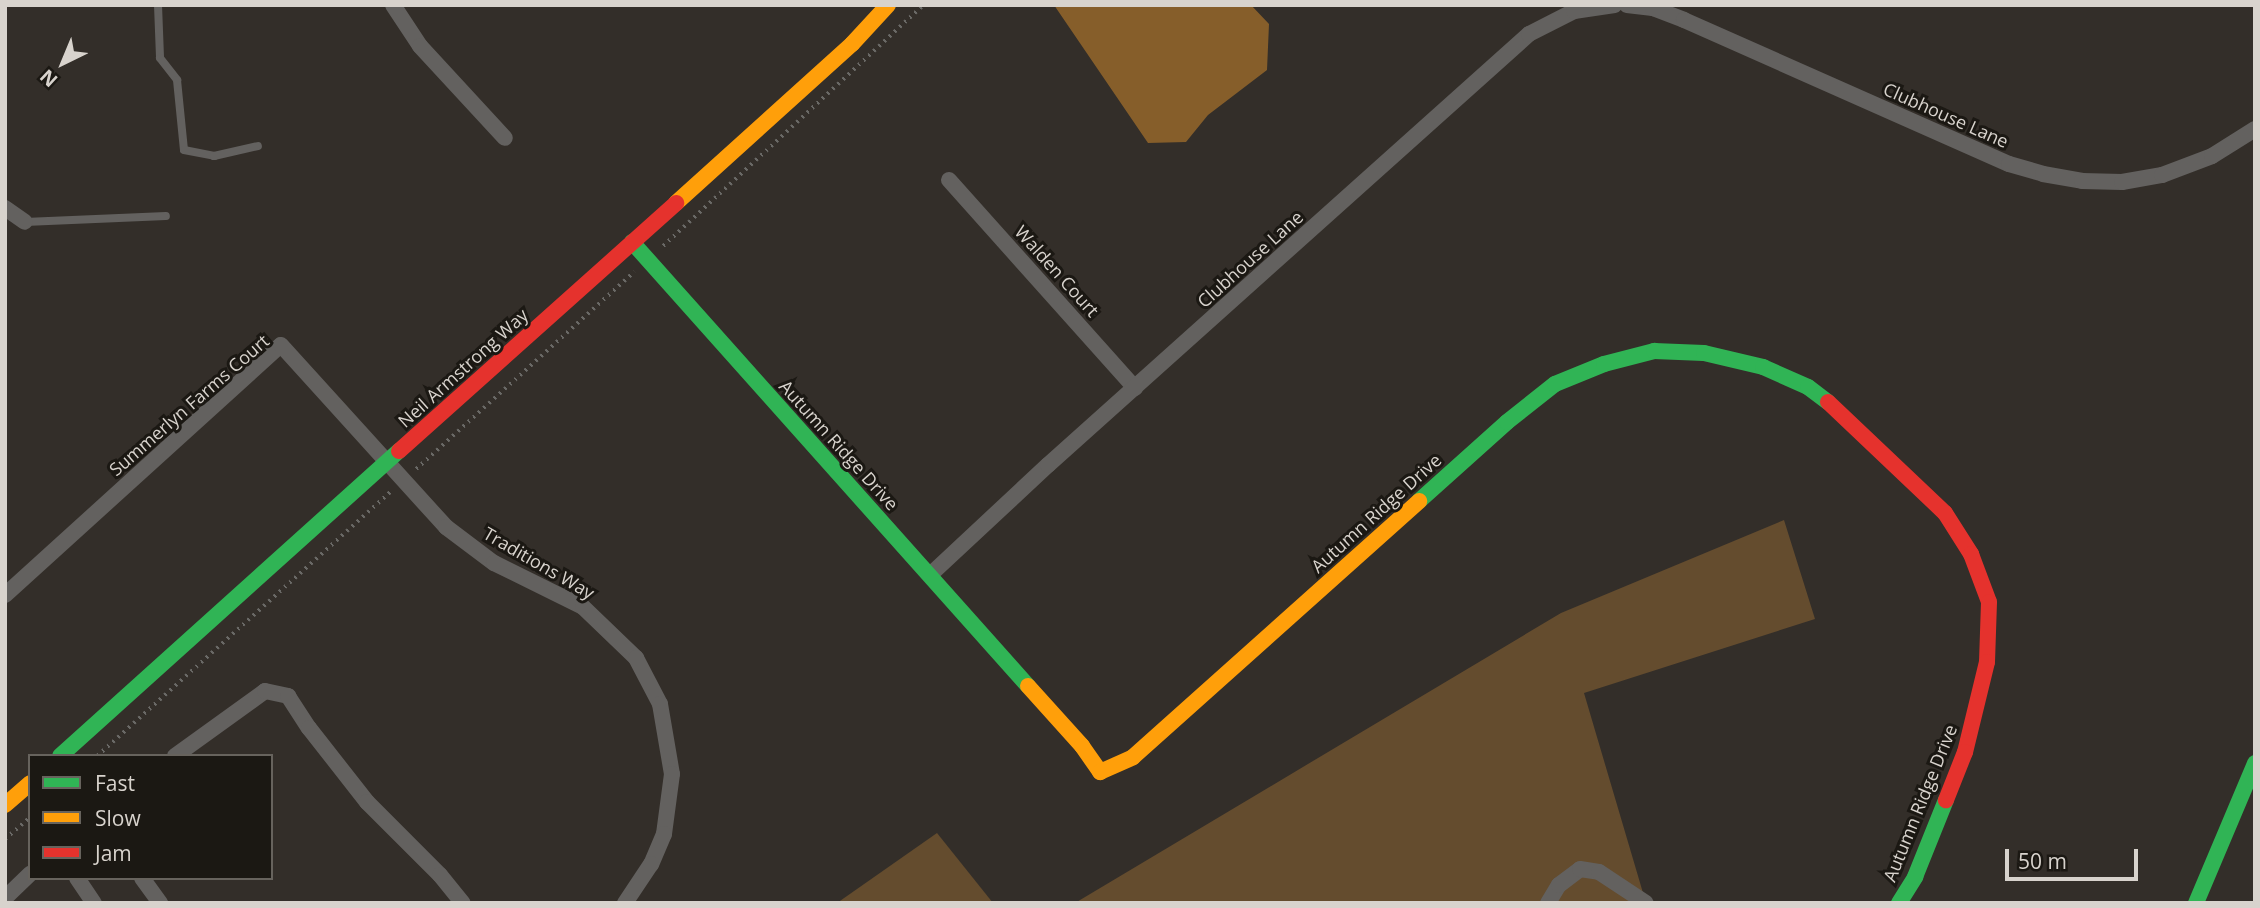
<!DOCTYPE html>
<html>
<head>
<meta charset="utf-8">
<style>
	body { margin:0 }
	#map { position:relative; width:2260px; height:908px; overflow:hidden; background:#332e29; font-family:"Open Sans",sans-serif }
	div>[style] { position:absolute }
	.green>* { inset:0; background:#644c2e }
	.water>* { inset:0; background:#865e2a }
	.path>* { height:3.5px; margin-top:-1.75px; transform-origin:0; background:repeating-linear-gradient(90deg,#6a6966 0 2px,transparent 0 7px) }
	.lane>* { height:8px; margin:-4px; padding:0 4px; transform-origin:4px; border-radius:4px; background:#63615f }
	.street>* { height:16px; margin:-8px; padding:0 8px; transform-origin:8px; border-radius:8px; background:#63615f }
	.fast>* { height:16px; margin:-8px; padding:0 8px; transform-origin:8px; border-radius:8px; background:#30b455 }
	.slow>* { height:16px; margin:-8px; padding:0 8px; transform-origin:8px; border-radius:8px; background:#ff9f0a }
	.jam>* { height:16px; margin:-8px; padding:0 8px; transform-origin:8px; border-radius:8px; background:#e5322d }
	span { translate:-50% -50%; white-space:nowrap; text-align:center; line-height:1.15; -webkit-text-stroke:6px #1b1813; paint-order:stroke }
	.street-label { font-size:18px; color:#d8d3cd }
	.frame { position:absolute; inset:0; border:7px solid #d8d3cd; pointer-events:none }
	.legend { position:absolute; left:28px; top:754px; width:245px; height:126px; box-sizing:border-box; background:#1b1813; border:2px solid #67635d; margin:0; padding:9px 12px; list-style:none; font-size:21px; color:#d8d3cd }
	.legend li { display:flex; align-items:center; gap:14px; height:35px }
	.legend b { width:35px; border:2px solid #67635d }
	.north { position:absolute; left:28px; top:28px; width:70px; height:70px; -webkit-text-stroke:5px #1b1813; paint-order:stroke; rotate:223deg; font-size:19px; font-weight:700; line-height:28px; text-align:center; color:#d8d3cd }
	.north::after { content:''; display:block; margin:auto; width:24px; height:32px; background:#d8d3cd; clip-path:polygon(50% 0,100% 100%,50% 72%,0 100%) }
	.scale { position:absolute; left:2005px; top:849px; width:133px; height:32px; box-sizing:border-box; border:4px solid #d8d3cd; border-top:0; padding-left:9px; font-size:21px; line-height:24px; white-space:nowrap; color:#d8d3cd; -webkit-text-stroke:5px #1b1813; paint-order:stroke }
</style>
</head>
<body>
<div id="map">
	<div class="green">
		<i style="clip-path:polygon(1784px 520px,1815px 619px,1584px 693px,1646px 903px,1075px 903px,1561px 613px)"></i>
		<i style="clip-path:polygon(937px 833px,993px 903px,837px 903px)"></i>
	</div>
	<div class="water">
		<i style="clip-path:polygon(1054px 5px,1251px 5px,1269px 24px,1267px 70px,1208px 115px,1186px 142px,1148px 143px)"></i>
	</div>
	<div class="path">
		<i style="left:663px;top:246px;width:355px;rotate:-42.8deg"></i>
		<i style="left:416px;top:469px;width:294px;rotate:-42.1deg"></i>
		<i style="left:97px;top:756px;width:397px;rotate:-42deg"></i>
		<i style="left:5px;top:839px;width:33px;rotate:-41deg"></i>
	</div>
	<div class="lane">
		<i style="left:158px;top:5px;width:53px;rotate:87.8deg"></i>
		<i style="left:160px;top:58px;width:28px;rotate:52deg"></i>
		<i style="left:177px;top:80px;width:70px;rotate:84.3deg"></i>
		<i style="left:184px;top:150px;width:31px;rotate:11deg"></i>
		<i style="left:214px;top:156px;width:45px;rotate:-12.8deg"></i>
		<i style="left:25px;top:222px;width:141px;rotate:-2.4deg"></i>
	</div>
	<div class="street">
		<i style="left:393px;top:5px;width:49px;rotate:56.6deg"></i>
		<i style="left:420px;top:46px;width:125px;rotate:47.3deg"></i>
		<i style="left:1627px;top:5px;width:26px;rotate:7deg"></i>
		<i style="left:1653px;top:8px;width:33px;rotate:21deg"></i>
		<i style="left:1684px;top:20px;width:355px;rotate:23.9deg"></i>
		<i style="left:2009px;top:164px;width:35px;rotate:16deg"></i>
		<i style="left:2043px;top:174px;width:40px;rotate:10deg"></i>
		<i style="left:2082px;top:181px;width:40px;rotate:1.4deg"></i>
		<i style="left:2122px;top:182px;width:41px;rotate:-9.9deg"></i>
		<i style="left:2162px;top:175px;width:53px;rotate:-20.8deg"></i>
		<i style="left:2212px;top:156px;width:51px;rotate:-32.1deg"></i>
		<i style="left:949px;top:180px;width:279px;rotate:48.2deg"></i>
		<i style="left:5px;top:208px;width:24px;rotate:35deg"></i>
		<i style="left:930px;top:575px;width:161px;rotate:-43deg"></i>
		<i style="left:1048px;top:465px;width:646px;rotate:-41.86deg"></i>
		<i style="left:1529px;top:34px;width:51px;rotate:-27.1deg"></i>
		<i style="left:1574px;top:11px;width:41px;rotate:-8.3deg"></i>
		<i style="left:5px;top:595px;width:372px;rotate:-42.2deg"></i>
		<i style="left:281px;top:345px;width:246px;rotate:47.8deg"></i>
		<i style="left:446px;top:527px;width:60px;rotate:36.9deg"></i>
		<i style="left:494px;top:563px;width:99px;rotate:26.3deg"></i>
		<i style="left:583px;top:607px;width:74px;rotate:43.9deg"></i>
		<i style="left:636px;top:658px;width:52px;rotate:62.4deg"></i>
		<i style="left:660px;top:704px;width:71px;rotate:80.3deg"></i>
		<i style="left:672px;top:774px;width:61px;rotate:97.6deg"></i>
		<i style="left:664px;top:834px;width:33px;rotate:113deg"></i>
		<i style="left:651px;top:864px;width:47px;rotate:123.7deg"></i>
		<i style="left:175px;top:756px;width:111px;rotate:-35.8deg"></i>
		<i style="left:265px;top:691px;width:24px;rotate:12deg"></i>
		<i style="left:288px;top:696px;width:38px;rotate:57deg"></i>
		<i style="left:309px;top:728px;width:94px;rotate:51.9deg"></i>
		<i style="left:367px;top:802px;width:103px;rotate:45deg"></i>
		<i style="left:440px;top:875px;width:36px;rotate:51deg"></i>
		<i style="left:77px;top:878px;width:30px;rotate:56deg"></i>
		<i style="left:142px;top:878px;width:31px;rotate:54deg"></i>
		<i style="left:5px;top:898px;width:35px;rotate:-44deg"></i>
		<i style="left:1548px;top:903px;width:21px;rotate:-59deg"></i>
		<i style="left:1559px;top:885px;width:26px;rotate:-37deg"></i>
		<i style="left:1580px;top:869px;width:19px;rotate:9deg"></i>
		<i style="left:1599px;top:872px;width:56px;rotate:33.4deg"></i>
	</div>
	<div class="fast">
		<i style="left:632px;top:242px;width:595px;rotate:48.27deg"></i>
		<i style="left:1419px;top:501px;width:118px;rotate:-41.9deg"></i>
		<i style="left:1507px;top:422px;width:61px;rotate:-38.4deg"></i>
		<i style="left:1555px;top:384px;width:53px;rotate:-22.2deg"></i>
		<i style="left:1604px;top:364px;width:52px;rotate:-14.6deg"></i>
		<i style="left:1654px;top:351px;width:50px;rotate:2.3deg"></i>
		<i style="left:1704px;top:353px;width:61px;rotate:13.3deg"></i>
		<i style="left:1763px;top:367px;width:49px;rotate:24deg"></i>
		<i style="left:1808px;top:387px;width:25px;rotate:37deg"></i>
		<i style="left:60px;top:756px;width:456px;rotate:-42deg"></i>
		<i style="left:1899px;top:903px;width:31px;rotate:-58deg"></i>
		<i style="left:1915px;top:877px;width:83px;rotate:-68.1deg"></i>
		<i style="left:2196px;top:903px;width:152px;rotate:-67.1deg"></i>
	</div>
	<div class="slow">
		<i style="left:676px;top:203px;width:237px;rotate:-42.1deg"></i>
		<i style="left:852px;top:44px;width:53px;rotate:-47.3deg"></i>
		<i style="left:1028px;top:686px;width:81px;rotate:48deg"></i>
		<i style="left:1082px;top:746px;width:32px;rotate:55deg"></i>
		<i style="left:1100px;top:772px;width:36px;rotate:-24deg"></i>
		<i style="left:1133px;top:757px;width:384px;rotate:-41.8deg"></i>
		<i style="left:5px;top:805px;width:33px;rotate:-41deg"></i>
	</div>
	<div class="jam">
		<i style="left:1828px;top:402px;width:161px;rotate:43.5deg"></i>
		<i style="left:1945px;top:513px;width:49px;rotate:57.6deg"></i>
		<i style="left:1971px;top:554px;width:51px;rotate:69.4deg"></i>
		<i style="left:1989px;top:602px;width:60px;rotate:91.9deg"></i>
		<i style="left:1987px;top:662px;width:93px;rotate:103.7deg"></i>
		<i style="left:1965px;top:752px;width:52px;rotate:111.6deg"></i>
		<i style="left:399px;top:451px;width:372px;rotate:-41.8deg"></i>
	</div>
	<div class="street-label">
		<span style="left:1946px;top:115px;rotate:24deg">Clubhouse Lane</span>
		<span style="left:1250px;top:259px;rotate:-42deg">Clubhouse Lane</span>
		<span style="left:1057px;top:271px;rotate:48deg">Walden Court</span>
		<span style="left:463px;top:368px;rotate:-42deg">Neil Armstrong Way</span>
		<span style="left:189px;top:405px;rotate:-41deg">Summerlyn Farms Court</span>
		<span style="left:839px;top:445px;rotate:48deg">Autumn Ridge Drive</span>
		<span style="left:1376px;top:513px;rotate:-42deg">Autumn Ridge Drive</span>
		<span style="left:539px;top:563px;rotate:30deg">Traditions Way</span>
		<span style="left:1920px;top:803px;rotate:-68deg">Autumn Ridge Drive</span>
	</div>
	<div class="frame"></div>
	<ul class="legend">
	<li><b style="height:9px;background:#30b455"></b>Fast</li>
	<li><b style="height:9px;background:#ff9f0a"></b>Slow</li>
	<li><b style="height:9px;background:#e5322d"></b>Jam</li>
	</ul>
	<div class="north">N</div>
	<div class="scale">50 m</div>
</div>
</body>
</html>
